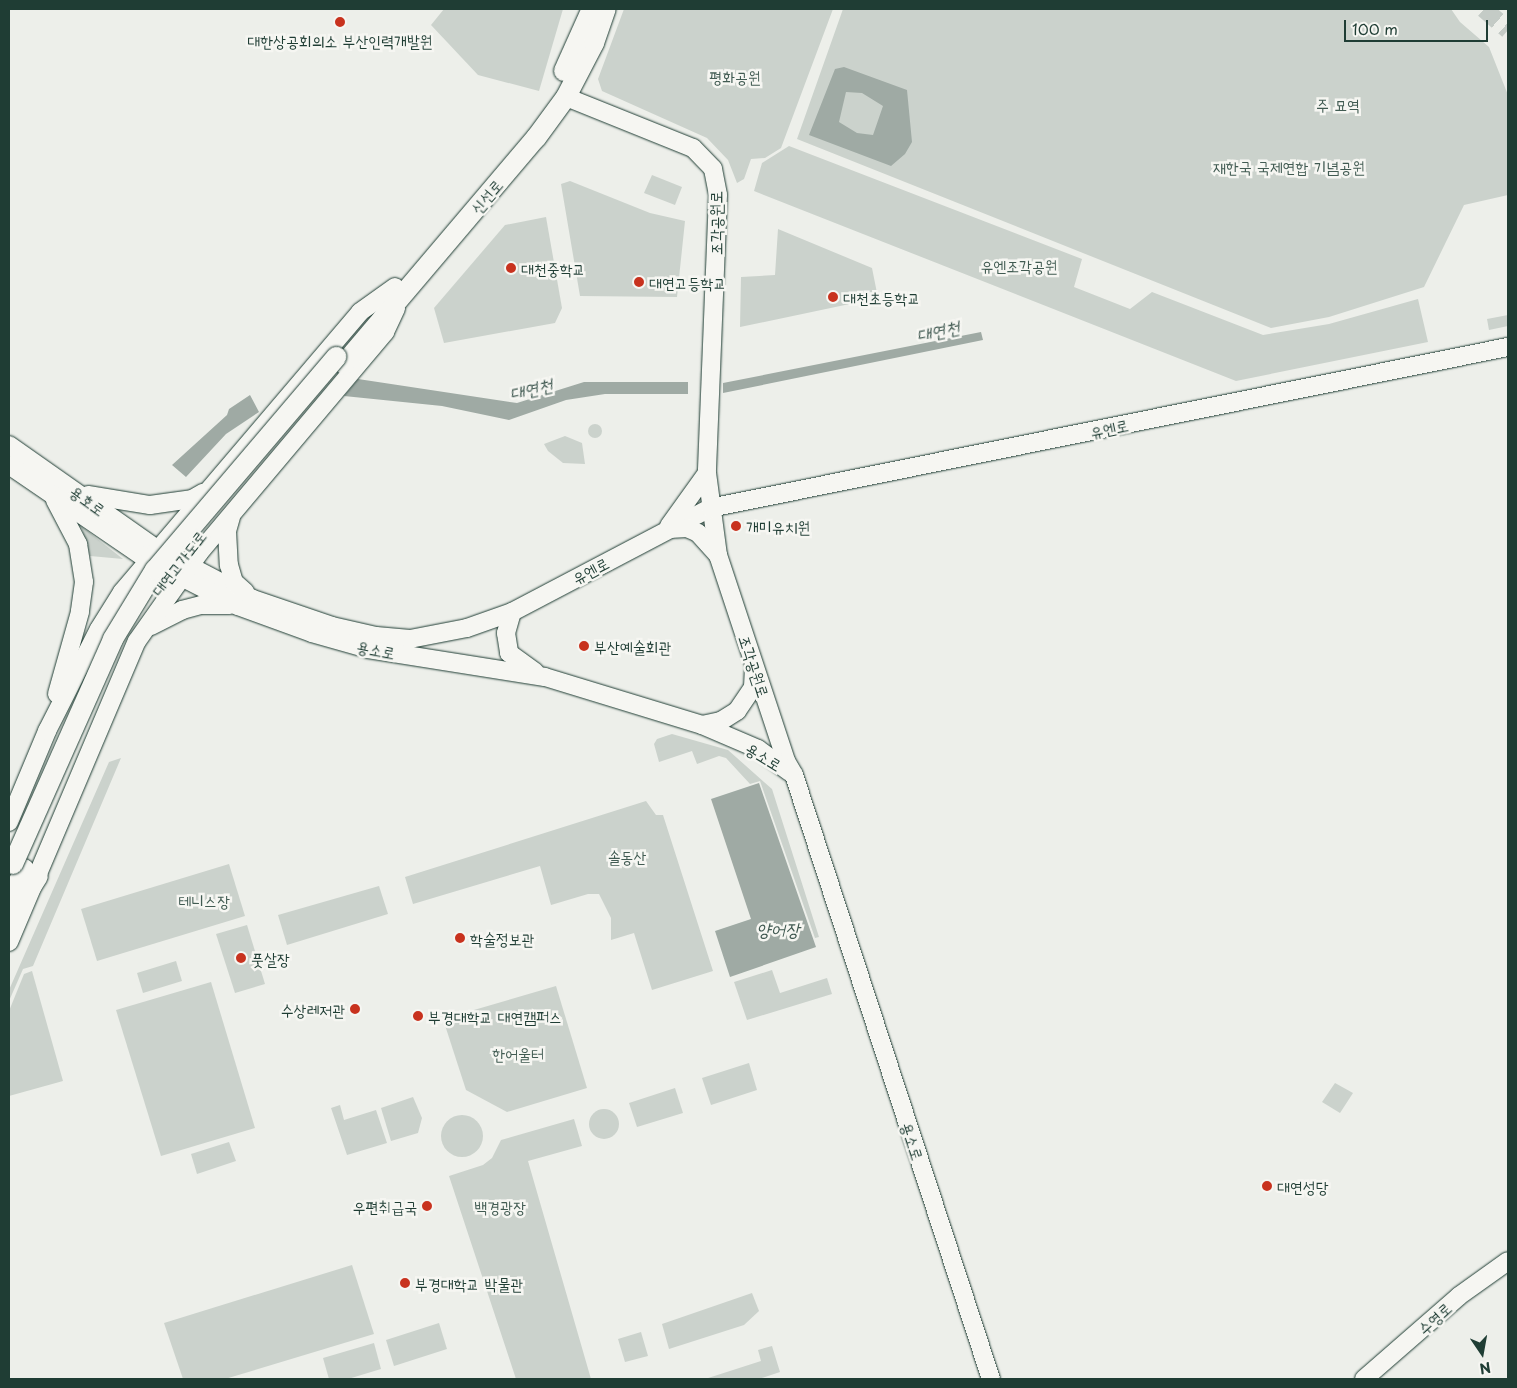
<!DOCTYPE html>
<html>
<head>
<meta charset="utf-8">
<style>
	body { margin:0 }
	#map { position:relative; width:1517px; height:1388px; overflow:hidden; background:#edefea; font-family:"Playpen Sans","Poor Story",sans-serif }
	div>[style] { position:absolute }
	.green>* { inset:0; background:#cbd2cc }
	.round { border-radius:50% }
	.water>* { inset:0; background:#9faaa4 }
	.major-tunnel>* { height:18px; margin-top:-9px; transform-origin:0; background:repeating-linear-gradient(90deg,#c4cbc6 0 18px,transparent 0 27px) }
	.roads { filter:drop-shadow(0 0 1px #1f3d34) drop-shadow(0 0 1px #1f3d34) }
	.major>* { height:18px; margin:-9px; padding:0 9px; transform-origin:9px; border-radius:9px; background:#f6f6f2 }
	.highway>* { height:20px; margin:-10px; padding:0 10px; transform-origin:10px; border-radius:10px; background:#f6f6f2 }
	.bridges { filter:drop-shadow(0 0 1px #1f3d34) drop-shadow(0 0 1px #1f3d34) }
	.highway-bridge>* { height:20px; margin:-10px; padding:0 10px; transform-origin:10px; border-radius:10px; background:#f6f6f2 }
	.dots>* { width:14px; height:14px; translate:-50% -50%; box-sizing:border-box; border:2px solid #f6f6f2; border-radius:50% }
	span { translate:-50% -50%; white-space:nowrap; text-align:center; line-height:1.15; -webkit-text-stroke:5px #f6f6f2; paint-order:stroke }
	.poi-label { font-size:16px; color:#1f3d34 }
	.left { translate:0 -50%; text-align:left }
	.right { translate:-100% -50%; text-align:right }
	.park-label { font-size:16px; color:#415b52 }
	.street-label { font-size:16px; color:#1f3d34 }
	.water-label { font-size:18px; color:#3f5850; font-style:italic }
	.frame { position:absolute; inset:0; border:10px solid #1f3d34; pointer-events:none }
	.north { position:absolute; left:1457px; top:1328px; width:50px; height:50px; -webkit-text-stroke:4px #f6f6f2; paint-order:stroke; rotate:168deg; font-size:14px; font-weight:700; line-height:20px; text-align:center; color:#1f3d34 }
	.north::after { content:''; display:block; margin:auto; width:18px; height:22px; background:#1f3d34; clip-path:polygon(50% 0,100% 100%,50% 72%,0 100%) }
	.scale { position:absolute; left:1344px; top:20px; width:144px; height:22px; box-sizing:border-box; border:2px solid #1f3d34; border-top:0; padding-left:6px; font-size:15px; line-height:18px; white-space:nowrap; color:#1f3d34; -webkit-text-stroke:4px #f6f6f2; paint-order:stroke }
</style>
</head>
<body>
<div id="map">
	<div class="green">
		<i style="clip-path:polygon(444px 9px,563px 9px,539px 91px,478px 75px,431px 25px)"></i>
		<i style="clip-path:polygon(624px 9px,833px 9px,781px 148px,765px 158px,751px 159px,744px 179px,737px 183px,728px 160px,707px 138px,602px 91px,598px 79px)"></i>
		<i style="clip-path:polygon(843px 9px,1451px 9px,1460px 22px,1489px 47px,1508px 95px,1508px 195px,1464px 205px,1424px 287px,1329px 317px,1271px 328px,797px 139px)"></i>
		<i style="clip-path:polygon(789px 146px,1082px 259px,1074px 287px,1130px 309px,1152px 292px,1263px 335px,1329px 324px,1418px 299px,1428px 342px,1236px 381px,754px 191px,762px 163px)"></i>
		<i style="clip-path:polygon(652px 175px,682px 187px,675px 205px,644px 193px)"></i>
		<i style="clip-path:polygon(570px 181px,650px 213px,685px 221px,677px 297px,580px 296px,561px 184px)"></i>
		<i style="clip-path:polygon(546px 217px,562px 308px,555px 323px,444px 343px,434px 308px,505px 225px)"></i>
		<i style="clip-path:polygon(778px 229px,872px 268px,878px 298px,740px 327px,741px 277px,775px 275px)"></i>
		<i style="clip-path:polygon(1508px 315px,1508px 326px,1489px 330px,1487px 319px)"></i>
		<i class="round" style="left:588px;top:424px;width:14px;height:14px"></i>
		<i style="clip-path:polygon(565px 436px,582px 443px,585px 464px,563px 463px,548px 451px,544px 444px)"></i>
		<i style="clip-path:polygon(81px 526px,123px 559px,90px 556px)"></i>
		<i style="clip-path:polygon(672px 734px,728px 750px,772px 789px,819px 937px,815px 938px,760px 781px,750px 784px,726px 758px,719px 756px,697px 764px,692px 751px,659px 762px,654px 744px,657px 739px)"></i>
		<i style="clip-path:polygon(121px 758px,33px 966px,23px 969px,9px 1001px,9px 990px,109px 762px)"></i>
		<i style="clip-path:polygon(646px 801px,656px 815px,663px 815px,713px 971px,652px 990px,634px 933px,611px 940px,611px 918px,599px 894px,588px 894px,551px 905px,540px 866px,413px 904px,405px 877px)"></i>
		<i style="clip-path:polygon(229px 864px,245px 916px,97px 961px,81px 909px)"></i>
		<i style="clip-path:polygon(379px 886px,388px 914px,287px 945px,278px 915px)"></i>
		<i style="clip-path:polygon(247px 925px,265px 984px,235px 993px,216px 934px)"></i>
		<i style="clip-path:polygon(176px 961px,182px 981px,143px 993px,137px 973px)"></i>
		<i style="clip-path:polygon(772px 970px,780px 993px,827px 978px,832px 994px,747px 1020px,734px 982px)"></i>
		<i style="clip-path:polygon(32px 971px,63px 1081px,9px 1096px,9px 1011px,24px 974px)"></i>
		<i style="clip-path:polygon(211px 982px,255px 1128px,161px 1156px,116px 1010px)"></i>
		<i style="clip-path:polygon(556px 986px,587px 1088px,507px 1112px,466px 1090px,443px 1019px)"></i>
		<i style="clip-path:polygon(749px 1063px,757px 1090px,711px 1105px,702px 1078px)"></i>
		<i style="clip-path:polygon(1335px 1083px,1353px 1093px,1340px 1113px,1322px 1102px)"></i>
		<i style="clip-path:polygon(675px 1088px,683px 1113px,637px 1127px,629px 1103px)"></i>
		<i style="clip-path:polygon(413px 1097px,422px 1118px,418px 1133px,391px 1141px,381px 1108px)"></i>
		<i style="clip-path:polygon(340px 1105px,344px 1120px,376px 1110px,387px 1143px,347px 1155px,331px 1108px)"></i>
		<i class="round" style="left:589px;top:1109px;width:30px;height:30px"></i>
		<i class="round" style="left:441px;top:1115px;width:42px;height:42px"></i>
		<i style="clip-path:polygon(574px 1119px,582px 1146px,528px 1161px,591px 1379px,516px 1379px,449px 1176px,483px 1165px,492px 1158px,501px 1140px)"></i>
		<i style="clip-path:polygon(229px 1142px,236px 1161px,197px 1174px,191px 1154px)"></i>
		<i style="clip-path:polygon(352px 1265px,374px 1334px,225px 1379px,183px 1379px,164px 1323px)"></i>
		<i style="clip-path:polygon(752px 1293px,759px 1311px,744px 1325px,669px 1349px,662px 1324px)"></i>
		<i style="clip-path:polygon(439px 1323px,447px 1349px,394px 1366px,386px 1340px)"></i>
		<i style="clip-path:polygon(641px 1332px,648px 1356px,625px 1362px,618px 1339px)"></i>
		<i style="clip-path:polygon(374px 1343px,381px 1369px,348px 1379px,329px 1379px,323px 1358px)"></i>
		<i style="clip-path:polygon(772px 1346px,780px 1372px,759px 1379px,705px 1379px,761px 1361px,758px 1350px)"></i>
	</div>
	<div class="water">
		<i style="clip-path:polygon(evenodd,844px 67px,907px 90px,912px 142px,905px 154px,891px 166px,809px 135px,835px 69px,844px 67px,846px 92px,862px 93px,883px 106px,873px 135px,857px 133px,839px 122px,846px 92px)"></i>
		<i style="clip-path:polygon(981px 332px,983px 340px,723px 393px,723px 383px)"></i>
		<i style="clip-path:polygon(358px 379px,517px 403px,584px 382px,688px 382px,688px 394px,605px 394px,566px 400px,509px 420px,442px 406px,344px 396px)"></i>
		<i style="clip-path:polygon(250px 395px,259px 412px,226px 434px,186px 477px,172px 465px,227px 415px,229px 409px)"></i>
		<i style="clip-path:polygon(759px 783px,816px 947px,730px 977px,715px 931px,751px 919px,711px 799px)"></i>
	</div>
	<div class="major-tunnel">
		<i style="left:1484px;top:9px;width:32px;rotate:41deg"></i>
	</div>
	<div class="roads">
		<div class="major">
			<i style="left:566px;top:97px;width:137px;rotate:21.9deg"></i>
			<i style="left:693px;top:148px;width:29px;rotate:46deg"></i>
			<i style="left:713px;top:169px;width:26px;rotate:79deg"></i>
			<i style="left:718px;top:195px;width:278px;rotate:92.3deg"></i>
			<i style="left:707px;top:473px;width:83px;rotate:82.4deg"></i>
			<i style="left:718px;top:555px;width:217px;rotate:71.7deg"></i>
			<i style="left:786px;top:761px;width:16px;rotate:60deg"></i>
			<i style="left:794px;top:775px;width:635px;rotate:71.94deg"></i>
			<i style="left:9px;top:445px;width:181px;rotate:35.1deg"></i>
			<i style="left:157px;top:549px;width:108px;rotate:27.5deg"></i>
			<i style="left:253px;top:599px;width:83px;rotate:18.9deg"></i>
			<i style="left:332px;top:626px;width:45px;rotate:12.8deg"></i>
			<i style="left:376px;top:636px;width:34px;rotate:5deg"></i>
			<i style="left:410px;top:639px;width:58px;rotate:-10.9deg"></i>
			<i style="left:467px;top:628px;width:48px;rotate:-19.6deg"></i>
			<i style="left:512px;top:612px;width:224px;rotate:-27.7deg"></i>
			<i style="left:710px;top:508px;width:814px;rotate:-11.41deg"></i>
			<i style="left:9px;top:465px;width:168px;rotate:34.4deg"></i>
			<i style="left:148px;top:560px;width:101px;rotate:27.1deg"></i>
			<i style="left:238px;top:606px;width:79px;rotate:20deg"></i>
			<i style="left:312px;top:633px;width:58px;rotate:15.9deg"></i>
			<i style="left:368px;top:649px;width:179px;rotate:9deg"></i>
			<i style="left:545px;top:677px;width:164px;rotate:17deg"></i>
			<i style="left:702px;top:725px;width:61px;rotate:23.2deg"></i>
			<i style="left:758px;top:749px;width:39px;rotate:36deg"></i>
			<i style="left:88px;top:495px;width:63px;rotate:9.2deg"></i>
			<i style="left:150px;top:505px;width:42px;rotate:-8.1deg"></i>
			<i style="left:192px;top:499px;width:13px;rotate:-29deg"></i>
			<i style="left:55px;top:500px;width:50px;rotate:62.4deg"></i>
			<i style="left:78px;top:544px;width:38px;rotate:81deg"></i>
			<i style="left:84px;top:582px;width:30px;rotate:98deg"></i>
			<i style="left:80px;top:612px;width:85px;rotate:105.7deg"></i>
			<i style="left:231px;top:517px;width:15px;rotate:106deg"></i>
			<i style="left:227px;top:531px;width:34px;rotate:87deg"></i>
			<i style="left:229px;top:565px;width:18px;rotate:74deg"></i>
			<i style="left:234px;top:582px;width:15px;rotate:42deg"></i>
			<i style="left:669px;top:526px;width:65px;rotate:-54.4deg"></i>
			<i style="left:669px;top:529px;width:18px;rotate:-3deg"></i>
			<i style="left:687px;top:528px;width:12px;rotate:24deg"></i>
			<i style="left:698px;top:533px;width:30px;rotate:48deg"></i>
			<i style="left:512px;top:612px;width:22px;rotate:106deg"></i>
			<i style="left:506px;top:633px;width:20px;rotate:81deg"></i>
			<i style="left:509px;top:653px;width:32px;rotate:36deg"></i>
			<i style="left:151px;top:626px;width:35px;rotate:-27deg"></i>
			<i style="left:182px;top:610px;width:20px;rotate:-15deg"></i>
			<i style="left:201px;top:605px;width:29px"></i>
			<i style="left:702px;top:725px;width:19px;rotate:-12deg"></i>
			<i style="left:721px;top:721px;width:19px;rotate:-32deg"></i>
			<i style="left:737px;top:711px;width:29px;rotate:-56deg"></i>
			<i style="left:753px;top:687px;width:17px;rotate:-87deg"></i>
			<i style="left:9px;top:822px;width:99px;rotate:-67.3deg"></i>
			<i style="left:47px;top:731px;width:114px;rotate:-63deg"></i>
			<i style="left:99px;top:629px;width:44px;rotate:-58.1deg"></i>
			<i style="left:122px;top:592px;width:367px;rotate:-49.6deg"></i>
			<i style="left:360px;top:312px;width:43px;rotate:-35.5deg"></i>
			<i style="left:9px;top:942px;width:327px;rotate:-67deg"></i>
			<i style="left:137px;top:641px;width:108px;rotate:-54.8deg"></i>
			<i style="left:199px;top:553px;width:289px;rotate:-49.9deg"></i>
			<i style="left:385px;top:332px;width:26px;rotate:-65deg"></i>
			<i style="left:1364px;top:1379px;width:126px;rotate:-41.1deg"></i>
			<i style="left:1459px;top:1296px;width:60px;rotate:-35.5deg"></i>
		</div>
		<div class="highway">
			<i style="left:564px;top:71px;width:66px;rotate:-65.8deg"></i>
			<i style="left:344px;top:364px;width:297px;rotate:-49.7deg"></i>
			<i style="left:536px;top:138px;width:51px;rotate:-53.8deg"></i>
			<i style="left:566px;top:97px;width:61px;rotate:-62.6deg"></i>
			<i style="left:594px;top:43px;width:36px;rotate:-71deg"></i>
			<i style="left:10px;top:901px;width:35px;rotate:-66deg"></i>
			<i style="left:9px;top:922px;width:54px;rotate:-57.8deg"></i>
		</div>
	</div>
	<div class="bridges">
		<div class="highway-bridge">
			<i style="left:13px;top:864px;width:246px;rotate:-66deg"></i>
			<i style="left:113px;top:639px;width:81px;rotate:-58.7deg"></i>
			<i style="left:155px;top:570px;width:280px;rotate:-49.6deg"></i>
		</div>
	</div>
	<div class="dots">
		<i style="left:340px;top:22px;background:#c8321e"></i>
		<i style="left:511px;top:268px;background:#c8321e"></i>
		<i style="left:639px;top:282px;background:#c8321e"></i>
		<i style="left:833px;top:297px;background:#c8321e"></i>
		<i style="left:736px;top:526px;background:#c8321e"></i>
		<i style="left:584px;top:646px;background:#c8321e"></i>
		<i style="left:460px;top:938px;background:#c8321e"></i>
		<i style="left:241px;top:958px;background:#c8321e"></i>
		<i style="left:355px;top:1009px;background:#c8321e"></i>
		<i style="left:418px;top:1016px;background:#c8321e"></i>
		<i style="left:1267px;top:1186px;background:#c8321e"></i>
		<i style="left:427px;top:1206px;background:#c8321e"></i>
		<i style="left:405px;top:1283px;background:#c8321e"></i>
	</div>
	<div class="poi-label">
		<span style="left:340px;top:40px">대한상공회의소 부산인력개발원</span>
		<span class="left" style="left:521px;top:268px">대천중학교</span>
		<span class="left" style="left:649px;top:282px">대연고등학교</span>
		<span class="left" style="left:843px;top:297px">대천초등학교</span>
		<span class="left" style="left:746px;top:526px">개미유치원</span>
		<span class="left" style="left:594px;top:646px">부산예술회관</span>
		<span class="left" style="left:470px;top:938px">학술정보관</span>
		<span class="left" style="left:251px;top:958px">풋살장</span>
		<span class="right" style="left:345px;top:1009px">수상레저관</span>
		<span class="left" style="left:428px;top:1016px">부경대학교 대연캠퍼스</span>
		<span class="left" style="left:1277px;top:1186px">대연성당</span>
		<span class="right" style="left:417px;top:1206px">우편취급국</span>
		<span class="left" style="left:415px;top:1283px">부경대학교 박물관</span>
	</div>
	<div class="park-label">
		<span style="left:735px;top:76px">평화공원</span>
		<span style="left:1338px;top:104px">주 묘역</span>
		<span style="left:1289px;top:166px">재한국 국제연합 기념공원</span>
		<span style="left:1019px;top:265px">유엔조각공원</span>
		<span style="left:627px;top:856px">솔동산</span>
		<span style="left:204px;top:900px">테니스장</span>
		<span style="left:518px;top:1053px">한어울터</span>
		<span style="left:500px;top:1206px">백경광장</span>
	</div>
	<div class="street-label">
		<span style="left:486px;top:196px;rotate:-49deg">신선로</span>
		<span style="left:715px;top:223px;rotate:-90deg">조각공원로</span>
		<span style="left:1109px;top:428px;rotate:-12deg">유엔로</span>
		<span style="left:88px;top:500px;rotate:36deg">용호로</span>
		<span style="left:178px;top:563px;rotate:-52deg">대연고가도로</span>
		<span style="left:590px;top:570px;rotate:-28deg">유엔로</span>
		<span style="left:376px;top:649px;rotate:11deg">용소로</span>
		<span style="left:755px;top:666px;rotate:72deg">조각공원로</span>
		<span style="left:764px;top:756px;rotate:31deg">용소로</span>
		<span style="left:913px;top:1141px;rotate:72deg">용소로</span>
		<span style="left:1434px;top:1318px;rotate:-42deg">수영로</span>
	</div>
	<div class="water-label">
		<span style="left:938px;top:331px;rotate:-12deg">대연천</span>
		<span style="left:531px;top:389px;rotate:-13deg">대연천</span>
		<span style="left:778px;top:929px">양어장</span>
	</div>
	<div class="frame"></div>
	<div class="north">N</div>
	<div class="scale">100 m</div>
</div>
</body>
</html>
